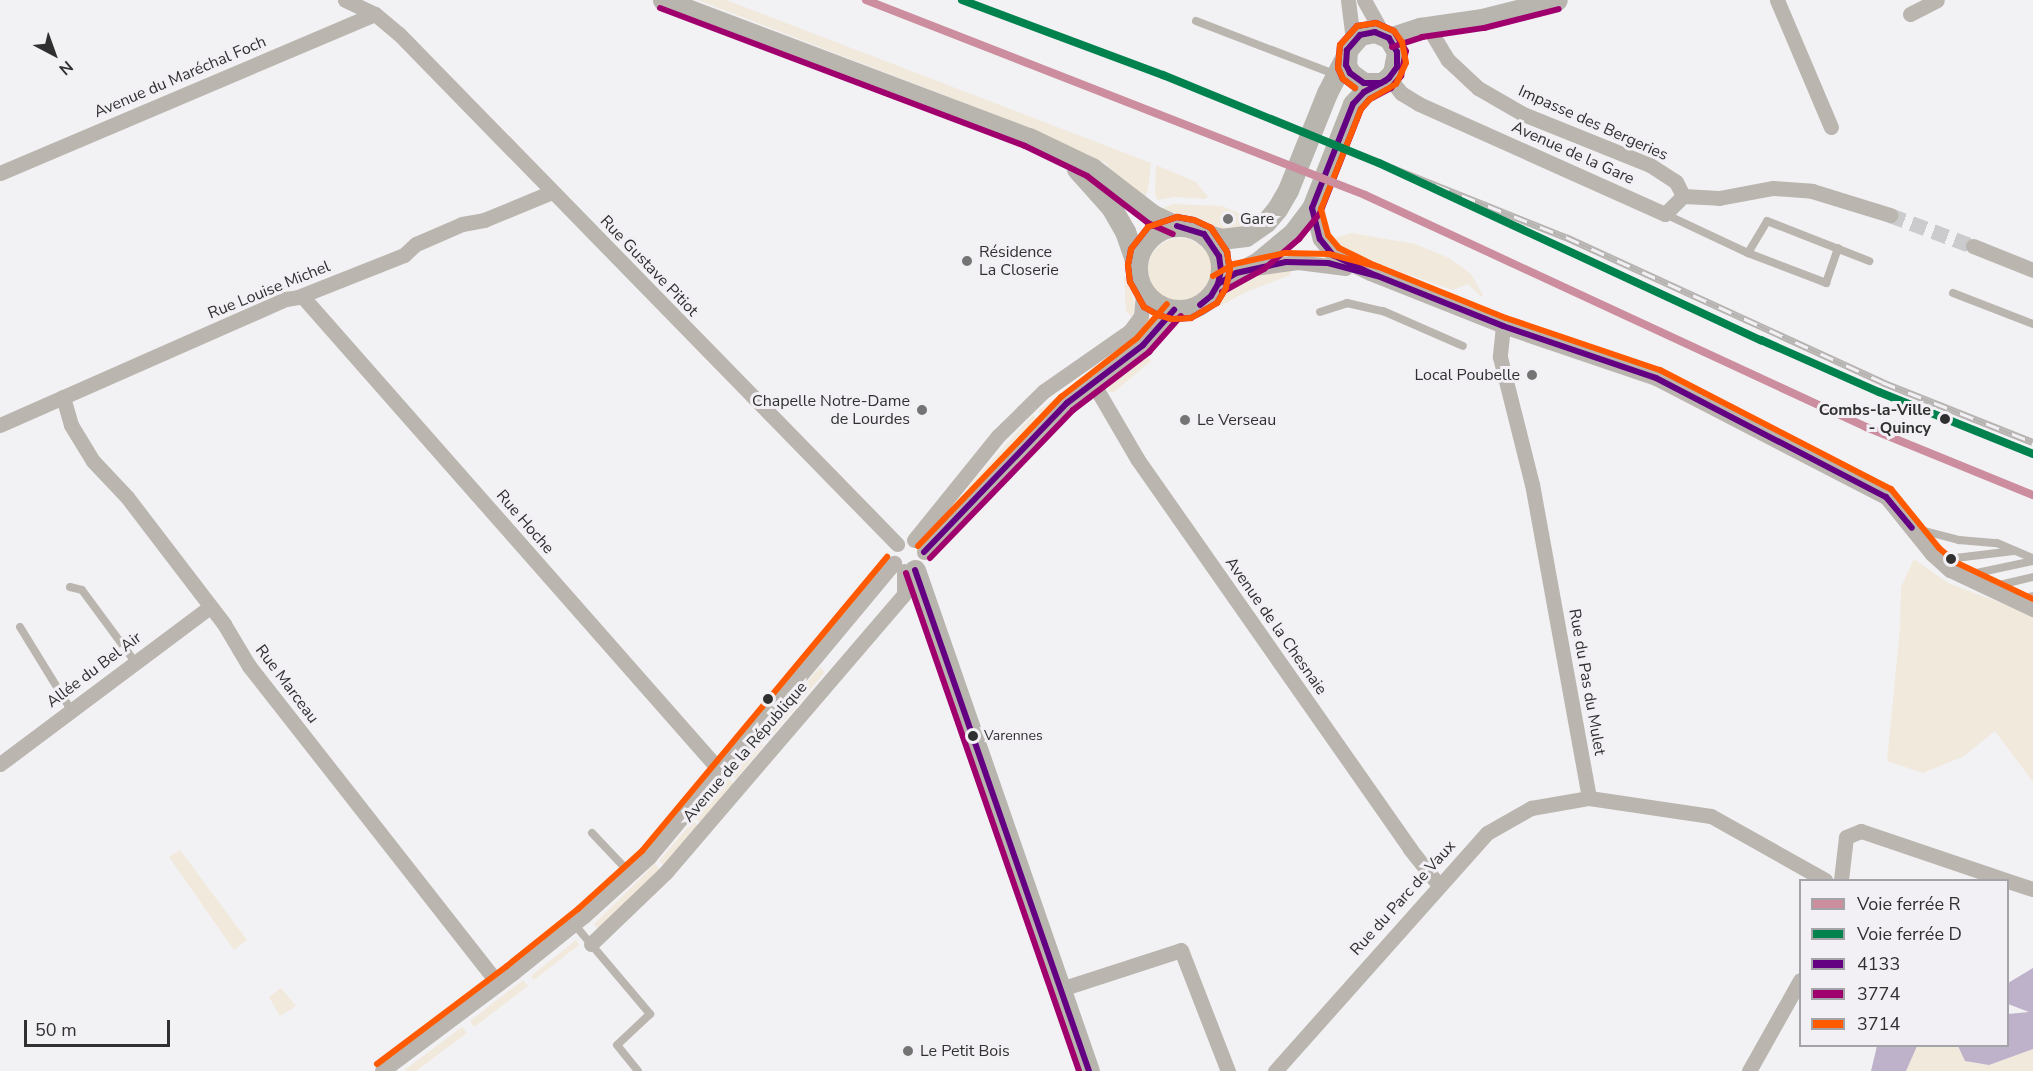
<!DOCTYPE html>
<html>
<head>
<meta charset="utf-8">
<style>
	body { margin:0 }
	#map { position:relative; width:2033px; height:1071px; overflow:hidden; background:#f2f1f4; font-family:"Nunito Sans",sans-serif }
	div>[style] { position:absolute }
	.green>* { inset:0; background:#f1e9dc }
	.round { border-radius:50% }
	.water>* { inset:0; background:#beb1ca }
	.street-tunnel>* { height:15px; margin-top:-7.5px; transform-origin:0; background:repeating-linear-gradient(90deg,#cbcacd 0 15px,transparent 0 23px) }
	.lane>* { height:8px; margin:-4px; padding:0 4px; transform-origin:4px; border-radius:4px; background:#bab6af }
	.street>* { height:15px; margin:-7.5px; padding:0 7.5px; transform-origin:7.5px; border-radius:7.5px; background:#bab6af }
	.secondary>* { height:21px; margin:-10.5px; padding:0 10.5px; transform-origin:10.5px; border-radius:10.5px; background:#b8b5ae }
	.secondary>.ring { margin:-10.5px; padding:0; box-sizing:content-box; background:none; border:21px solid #b8b5ae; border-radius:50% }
	.rail>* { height:7px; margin-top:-3.5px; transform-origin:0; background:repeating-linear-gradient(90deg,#f2f0f5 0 14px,#b6b3b0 0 28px); box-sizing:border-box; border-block:2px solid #b6b3b0 }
	.bus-1>* { height:6px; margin:-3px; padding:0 3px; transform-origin:3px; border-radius:3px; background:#640082 }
	.bus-2>* { height:6px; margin:-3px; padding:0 3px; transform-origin:3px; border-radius:3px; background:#a0006e }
	.bus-3>* { height:6px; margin:-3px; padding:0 3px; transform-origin:3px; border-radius:3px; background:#ff5a00 }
	.rail-1>* { height:8px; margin:-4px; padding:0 4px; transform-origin:4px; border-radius:4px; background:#cc8d9f }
	.rail-2>* { height:8px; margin:-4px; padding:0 4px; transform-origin:4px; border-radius:4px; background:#00824e }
	.dots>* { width:16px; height:16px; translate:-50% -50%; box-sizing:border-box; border:3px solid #f2f0f5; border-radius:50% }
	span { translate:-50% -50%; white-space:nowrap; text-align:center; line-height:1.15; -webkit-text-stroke:6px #f2f0f5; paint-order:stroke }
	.bus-label { font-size:14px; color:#303031 }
	.left { translate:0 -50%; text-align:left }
	.street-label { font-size:16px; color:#303031 }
	.poi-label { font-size:16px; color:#303031 }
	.right { translate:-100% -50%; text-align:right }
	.stop-label { font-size:16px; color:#303031; font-weight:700 }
	.legend { position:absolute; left:1799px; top:879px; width:210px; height:168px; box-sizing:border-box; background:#f2f0f5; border:2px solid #a4a3a7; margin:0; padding:8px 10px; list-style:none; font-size:18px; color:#303031 }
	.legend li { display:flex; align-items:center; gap:12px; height:30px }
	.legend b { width:30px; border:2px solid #a4a3a7 }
	.north { position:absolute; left:24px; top:24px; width:60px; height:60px; -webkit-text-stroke:4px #f2f0f5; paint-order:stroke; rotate:139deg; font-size:16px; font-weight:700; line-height:24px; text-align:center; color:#303031 }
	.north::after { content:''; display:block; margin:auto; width:21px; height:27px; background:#303031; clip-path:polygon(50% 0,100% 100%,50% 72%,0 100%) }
	.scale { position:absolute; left:24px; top:1020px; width:146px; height:27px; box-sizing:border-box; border:3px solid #303031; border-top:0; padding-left:8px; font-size:18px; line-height:21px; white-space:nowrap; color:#303031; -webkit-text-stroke:4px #f2f0f5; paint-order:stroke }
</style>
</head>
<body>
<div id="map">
	<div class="green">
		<i style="clip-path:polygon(698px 0,726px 0,1151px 163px,1148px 190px,1144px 199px,1105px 169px,1108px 165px,1102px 161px,1099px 165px,1035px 130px)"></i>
		<i style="clip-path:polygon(1156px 165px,1196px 182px,1208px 197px,1204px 199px,1175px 197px,1158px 200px,1155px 195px)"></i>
		<i style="clip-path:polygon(1173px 204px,1222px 206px,1241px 214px,1262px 217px,1239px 233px,1207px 227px,1187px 219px,1175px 219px,1159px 210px)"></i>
		<i style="clip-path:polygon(1352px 233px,1415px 244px,1449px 258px,1471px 274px,1483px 295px,1481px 297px,1468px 284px,1453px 290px,1352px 255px,1336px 246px,1331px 239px)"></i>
		<i class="round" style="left:1148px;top:238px;width:64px;height:64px"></i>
		<i style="clip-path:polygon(1292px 269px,1290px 275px,1246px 292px,1220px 306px,1220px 302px,1232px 286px,1257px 274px)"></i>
		<i style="clip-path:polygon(1127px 276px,1135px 305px,1132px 317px,1126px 311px,1124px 277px)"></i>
		<i style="clip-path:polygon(1129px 342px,1135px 342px,1134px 348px,1042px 417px,1038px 411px)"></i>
		<i style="clip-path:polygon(1143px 351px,1151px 361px,1114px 392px,1108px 392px,1111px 377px)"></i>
		<i style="clip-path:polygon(1033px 415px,1039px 421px,974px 492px,968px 487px)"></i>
		<i style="clip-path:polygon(1914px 559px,1948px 583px,2033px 615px,2033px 782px,1995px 731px,1964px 756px,1923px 773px,1887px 761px,1900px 628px,1901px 587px)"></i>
		<i style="clip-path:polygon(820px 667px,825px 672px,768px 740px,762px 736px)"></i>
		<i style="clip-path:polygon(759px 740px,764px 745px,736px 779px,730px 775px)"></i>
		<i style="clip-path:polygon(728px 778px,734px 783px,700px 822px,695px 818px)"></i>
		<i style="clip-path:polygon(693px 821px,698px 825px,664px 866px,659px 861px)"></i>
		<i style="clip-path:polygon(180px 850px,247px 940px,234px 950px,169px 857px)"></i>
		<i style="clip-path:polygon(655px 864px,661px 870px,599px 930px,594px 924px)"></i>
		<i style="clip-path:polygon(576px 940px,579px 945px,534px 980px,531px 976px)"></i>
		<i style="clip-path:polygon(523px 980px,528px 986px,474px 1027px,470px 1021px)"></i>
		<i style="clip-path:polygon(281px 988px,296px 1006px,280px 1016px,269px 997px)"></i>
		<i style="clip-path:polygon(462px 1027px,467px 1033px,416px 1071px,403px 1071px)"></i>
		<i style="clip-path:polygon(1884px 1046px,1958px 1046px,1965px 1061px,1989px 1065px,2033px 1049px,2033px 1071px,1876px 1071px)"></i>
	</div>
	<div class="water">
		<i style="clip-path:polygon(2033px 968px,2033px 1049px,1989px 1065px,1965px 1061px,1958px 1046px,2008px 1046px,2008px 1014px,2029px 1012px,2008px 1004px,2008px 983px)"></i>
		<i style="clip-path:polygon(1877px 1046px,1917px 1046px,1906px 1071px,1871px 1071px)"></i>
	</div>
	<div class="street-tunnel">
		<i style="left:1890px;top:215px;width:89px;rotate:20.5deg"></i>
	</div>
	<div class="lane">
		<i style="left:1196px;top:21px;width:148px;rotate:21deg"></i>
		<i style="left:1665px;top:214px;width:92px;rotate:25.2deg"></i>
		<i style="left:1748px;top:253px;width:84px;rotate:21deg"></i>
		<i style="left:1826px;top:283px;width:37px;rotate:-71deg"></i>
		<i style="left:1748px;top:253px;width:37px;rotate:-59deg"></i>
		<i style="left:1767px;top:221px;width:110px;rotate:21.4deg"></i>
		<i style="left:1953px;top:293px;width:86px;rotate:21.2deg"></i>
		<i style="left:1320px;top:312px;width:28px;rotate:-18deg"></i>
		<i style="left:1347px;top:303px;width:37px;rotate:13deg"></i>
		<i style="left:1383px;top:311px;width:87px;rotate:23.6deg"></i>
		<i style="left:1913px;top:528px;width:48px;rotate:14.6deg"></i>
		<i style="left:1959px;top:540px;width:38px;rotate:5deg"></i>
		<i style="left:1997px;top:543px;width:39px;rotate:23deg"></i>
		<i style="left:1939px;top:560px;width:75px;rotate:-6.9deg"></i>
		<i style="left:1967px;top:575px;width:67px;rotate:-12deg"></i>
		<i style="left:70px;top:587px;width:12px;rotate:14deg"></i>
		<i style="left:82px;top:590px;width:89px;rotate:53.6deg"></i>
		<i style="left:1991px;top:587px;width:43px;rotate:-13.4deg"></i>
		<i style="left:2017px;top:600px;width:16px;rotate:-14deg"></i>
		<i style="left:20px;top:627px;width:97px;rotate:58.4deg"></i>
		<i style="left:592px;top:833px;width:55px;rotate:46.5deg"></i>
		<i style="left:574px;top:924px;width:118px;rotate:49.8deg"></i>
		<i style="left:650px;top:1014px;width:45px;rotate:136.8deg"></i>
		<i style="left:617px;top:1045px;width:33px;rotate:51deg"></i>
	</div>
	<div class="street">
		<i style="left:345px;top:0;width:33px;rotate:25deg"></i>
		<i style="left:375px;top:14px;width:31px;rotate:40deg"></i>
		<i style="left:399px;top:34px;width:713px;rotate:45.68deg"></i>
		<i style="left:1348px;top:0;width:40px;rotate:82.9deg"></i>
		<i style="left:1364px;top:0;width:39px;rotate:61deg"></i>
		<i style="left:1777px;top:0;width:138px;rotate:67deg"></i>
		<i style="left:1910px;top:14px;width:30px;rotate:-27deg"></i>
		<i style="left:1434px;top:37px;width:27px;rotate:59deg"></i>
		<i style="left:1448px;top:60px;width:41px;rotate:43deg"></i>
		<i style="left:1478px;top:88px;width:52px;rotate:30deg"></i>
		<i style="left:1523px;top:114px;width:137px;rotate:21.9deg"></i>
		<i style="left:1650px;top:165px;width:31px;rotate:33deg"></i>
		<i style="left:1676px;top:182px;width:16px;rotate:63deg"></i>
		<i style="left:1389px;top:78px;width:19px;rotate:51deg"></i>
		<i style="left:1401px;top:93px;width:21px;rotate:31deg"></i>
		<i style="left:1419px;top:104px;width:269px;rotate:24.1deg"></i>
		<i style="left:1665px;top:214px;width:25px;rotate:-45deg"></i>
		<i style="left:1683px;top:196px;width:36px;rotate:3deg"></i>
		<i style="left:1719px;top:198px;width:55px;rotate:-10.5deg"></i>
		<i style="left:1773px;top:188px;width:39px;rotate:4deg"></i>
		<i style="left:1812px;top:191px;width:82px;rotate:17.1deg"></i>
		<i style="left:0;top:173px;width:407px;rotate:-23deg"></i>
		<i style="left:1312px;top:208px;width:32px;rotate:76deg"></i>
		<i style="left:1320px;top:239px;width:21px;rotate:51deg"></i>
		<i style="left:1333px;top:255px;width:41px;rotate:25.9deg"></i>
		<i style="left:1370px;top:273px;width:143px;rotate:21.7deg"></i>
		<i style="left:1503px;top:326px;width:162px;rotate:18.8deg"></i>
		<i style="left:1656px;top:378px;width:259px;rotate:27.4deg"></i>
		<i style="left:1886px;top:497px;width:73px;rotate:51.1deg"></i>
		<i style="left:1932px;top:554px;width:24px;rotate:42deg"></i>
		<i style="left:1950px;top:570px;width:92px;rotate:25.2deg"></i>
		<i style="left:1973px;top:246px;width:65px;rotate:21.8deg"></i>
		<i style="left:1254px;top:268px;width:44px;rotate:-7.8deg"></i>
		<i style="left:1298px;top:262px;width:48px;rotate:7.1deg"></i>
		<i style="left:302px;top:296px;width:634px;rotate:48.64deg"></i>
		<i style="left:1503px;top:326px;width:31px;rotate:96deg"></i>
		<i style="left:1500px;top:357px;width:131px;rotate:75.9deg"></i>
		<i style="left:1532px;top:484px;width:319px;rotate:79.7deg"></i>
		<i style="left:1093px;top:383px;width:89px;rotate:59.7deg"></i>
		<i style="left:1138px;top:460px;width:475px;rotate:55deg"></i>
		<i style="left:1410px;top:849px;width:45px;rotate:51.3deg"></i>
		<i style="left:63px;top:397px;width:29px;rotate:74deg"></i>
		<i style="left:71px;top:425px;width:42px;rotate:58.6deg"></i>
		<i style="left:93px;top:461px;width:50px;rotate:46.6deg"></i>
		<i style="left:127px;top:497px;width:160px;rotate:52.6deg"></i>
		<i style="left:224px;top:624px;width:49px;rotate:59.2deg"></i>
		<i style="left:249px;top:666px;width:404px;rotate:51.9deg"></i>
		<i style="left:0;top:425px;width:313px;rotate:-23.8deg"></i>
		<i style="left:286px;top:299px;width:12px;rotate:-9deg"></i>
		<i style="left:298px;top:297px;width:114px;rotate:-21.6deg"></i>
		<i style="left:404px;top:255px;width:16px;rotate:-43deg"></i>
		<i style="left:416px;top:244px;width:50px;rotate:-23.5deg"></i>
		<i style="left:462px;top:224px;width:22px;rotate:-10deg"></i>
		<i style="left:484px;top:220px;width:74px;rotate:-22.4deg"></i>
		<i style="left:914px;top:540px;width:134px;rotate:-51.1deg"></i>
		<i style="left:998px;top:436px;width:64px;rotate:-44.4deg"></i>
		<i style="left:1044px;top:391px;width:105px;rotate:-34.9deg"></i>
		<i style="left:1130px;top:331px;width:19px;rotate:-54deg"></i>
		<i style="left:1141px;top:316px;width:25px;rotate:-85deg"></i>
		<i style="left:924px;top:552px;width:207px;rotate:-46.2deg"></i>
		<i style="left:1067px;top:403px;width:96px;rotate:-37.3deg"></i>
		<i style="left:1143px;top:345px;width:47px;rotate:-48.5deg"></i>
		<i style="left:0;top:764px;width:262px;rotate:-36.8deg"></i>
		<i style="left:1841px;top:880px;width:43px;rotate:-83.4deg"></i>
		<i style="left:1846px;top:837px;width:16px;rotate:-22deg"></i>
		<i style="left:1861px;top:831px;width:153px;rotate:18.7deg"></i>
		<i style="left:2008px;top:881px;width:26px;rotate:18deg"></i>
		<i style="left:591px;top:944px;width:104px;rotate:-43.8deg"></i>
		<i style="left:666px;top:872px;width:366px;rotate:-49.4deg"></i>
		<i style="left:904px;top:594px;width:23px;rotate:-90deg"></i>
		<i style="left:1061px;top:989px;width:126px;rotate:-18deg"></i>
		<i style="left:1181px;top:950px;width:130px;rotate:68.8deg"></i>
		<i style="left:382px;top:1071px;width:164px;rotate:-36.8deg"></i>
		<i style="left:513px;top:973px;width:91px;rotate:-38.8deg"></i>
		<i style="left:584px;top:916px;width:88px;rotate:-42.2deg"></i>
		<i style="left:649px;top:857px;width:383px;rotate:-50.2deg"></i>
		<i style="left:1275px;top:1071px;width:319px;rotate:-48.3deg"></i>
		<i style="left:1487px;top:833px;width:51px;rotate:-29.6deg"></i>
		<i style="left:1531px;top:808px;width:59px;rotate:-9.8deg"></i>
		<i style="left:1589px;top:798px;width:123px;rotate:8.4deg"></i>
		<i style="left:1711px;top:816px;width:131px;rotate:29.3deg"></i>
		<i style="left:1749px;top:1071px;width:104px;rotate:-60.7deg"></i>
	</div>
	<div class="secondary">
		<i style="left:663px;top:0;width:391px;rotate:20.7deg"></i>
		<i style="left:1029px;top:138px;width:70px;rotate:25.5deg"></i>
		<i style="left:1092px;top:168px;width:77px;rotate:37.6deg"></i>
		<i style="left:1153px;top:215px;width:26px;rotate:25deg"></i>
		<i style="left:1389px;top:38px;width:33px;rotate:-18deg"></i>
		<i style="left:1420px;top:28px;width:63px;rotate:-8.3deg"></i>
		<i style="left:1482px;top:19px;width:77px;rotate:-14.2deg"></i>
		<i style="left:1077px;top:169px;width:51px;rotate:48.2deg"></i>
		<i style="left:1111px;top:207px;width:28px;rotate:60deg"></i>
		<i style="left:1125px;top:231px;width:36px;rotate:71deg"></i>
		<i class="ring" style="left:1137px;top:226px;width:63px;height:63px"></i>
		<i style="left:1204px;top:234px;width:18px;rotate:16deg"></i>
		<i style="left:1221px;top:239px;width:25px;rotate:-7deg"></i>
		<i style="left:1246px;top:236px;width:24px;rotate:-35deg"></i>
		<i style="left:1266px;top:222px;width:17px;rotate:-50deg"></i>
		<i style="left:1277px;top:209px;width:22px;rotate:-60deg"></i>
		<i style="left:1288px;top:190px;width:105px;rotate:-68.1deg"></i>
		<i style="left:1327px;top:93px;width:42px;rotate:-62.8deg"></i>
		<i style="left:1218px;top:284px;width:46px;rotate:-28.8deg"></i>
		<i style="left:1258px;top:262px;width:45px;rotate:-39.6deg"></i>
		<i style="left:1293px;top:233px;width:31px;rotate:-53deg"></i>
		<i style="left:1312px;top:208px;width:112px;rotate:-68.5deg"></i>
		<i style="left:1353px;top:104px;width:16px;rotate:-47deg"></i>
		<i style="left:1364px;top:92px;width:24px;rotate:-28deg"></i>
		<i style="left:1385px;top:81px;width:11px;rotate:-45deg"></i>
		<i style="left:1393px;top:73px;width:21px;rotate:-79deg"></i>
		<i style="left:1397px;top:52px;width:16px;rotate:-120deg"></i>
		<i style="left:1389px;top:38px;width:15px;rotate:-157deg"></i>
		<i style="left:1375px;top:32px;width:15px;rotate:169deg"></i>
		<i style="left:1360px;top:35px;width:20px;rotate:131deg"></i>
		<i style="left:1347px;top:50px;width:15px;rotate:94deg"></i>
		<i style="left:1346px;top:65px;width:9px;rotate:63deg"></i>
		<i style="left:1350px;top:73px;width:17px;rotate:36deg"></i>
		<i style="left:1364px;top:83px;width:17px"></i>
		<i style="left:915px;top:570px;width:530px;rotate:70.85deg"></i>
	</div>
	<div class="rail">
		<i style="left:1358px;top:154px;width:224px;rotate:21.8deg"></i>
		<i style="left:1566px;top:237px;width:348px;rotate:24.6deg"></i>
		<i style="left:1882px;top:382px;width:162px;rotate:21.7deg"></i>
	</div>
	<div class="bus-1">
		<i style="left:1312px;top:208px;width:32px;rotate:76deg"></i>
		<i style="left:1320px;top:239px;width:21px;rotate:51deg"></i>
		<i style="left:1333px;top:255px;width:41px;rotate:25.9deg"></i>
		<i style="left:1370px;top:273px;width:143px;rotate:21.7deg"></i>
		<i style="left:1503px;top:326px;width:162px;rotate:18.8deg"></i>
		<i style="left:1656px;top:378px;width:259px;rotate:27.4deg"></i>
		<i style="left:1886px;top:497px;width:40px;rotate:50deg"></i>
		<i style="left:1312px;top:208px;width:112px;rotate:-68.5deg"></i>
		<i style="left:1353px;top:104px;width:16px;rotate:-47deg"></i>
		<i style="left:1364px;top:92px;width:24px;rotate:-28deg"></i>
		<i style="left:1385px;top:81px;width:5px;rotate:-37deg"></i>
		<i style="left:1389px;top:78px;width:14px;rotate:-54deg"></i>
		<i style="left:1397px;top:67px;width:15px;rotate:-90deg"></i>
		<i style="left:1397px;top:52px;width:16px;rotate:-120deg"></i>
		<i style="left:1389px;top:38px;width:15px;rotate:-157deg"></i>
		<i style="left:1375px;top:32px;width:15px;rotate:169deg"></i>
		<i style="left:1360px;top:35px;width:20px;rotate:131deg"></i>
		<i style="left:1347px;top:50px;width:15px;rotate:94deg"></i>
		<i style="left:1346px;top:65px;width:9px;rotate:63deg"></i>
		<i style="left:1350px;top:73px;width:17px;rotate:36deg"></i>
		<i style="left:1364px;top:83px;width:17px"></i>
		<i style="left:1177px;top:226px;width:28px;rotate:17deg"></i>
		<i style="left:1204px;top:234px;width:27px;rotate:56deg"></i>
		<i style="left:1219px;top:256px;width:14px;rotate:82deg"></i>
		<i style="left:1221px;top:270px;width:14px;rotate:102deg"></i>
		<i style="left:1218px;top:284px;width:14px;rotate:120deg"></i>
		<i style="left:1211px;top:296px;width:14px;rotate:141deg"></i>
		<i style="left:1218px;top:284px;width:21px;rotate:-31deg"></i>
		<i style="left:1236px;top:273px;width:51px;rotate:-12.4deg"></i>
		<i style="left:1286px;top:262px;width:42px;rotate:1.4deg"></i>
		<i style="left:1328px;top:263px;width:51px;rotate:14.9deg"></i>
		<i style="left:924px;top:552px;width:207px;rotate:-46.2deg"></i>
		<i style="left:1067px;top:403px;width:96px;rotate:-37.3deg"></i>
		<i style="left:1143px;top:345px;width:47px;rotate:-48.5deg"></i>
		<i style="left:915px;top:570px;width:530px;rotate:70.85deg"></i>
	</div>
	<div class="bus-2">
		<i style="left:660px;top:8px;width:390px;rotate:20.7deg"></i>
		<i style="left:1025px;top:146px;width:69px;rotate:25.8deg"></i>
		<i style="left:1087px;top:176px;width:77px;rotate:37.6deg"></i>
		<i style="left:1148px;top:223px;width:27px;rotate:24deg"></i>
		<i style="left:1392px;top:47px;width:32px;rotate:-18deg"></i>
		<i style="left:1422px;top:37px;width:63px;rotate:-8.3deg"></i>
		<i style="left:1484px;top:28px;width:77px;rotate:-14.2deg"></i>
		<i style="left:1222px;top:292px;width:48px;rotate:-28.7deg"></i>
		<i style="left:1264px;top:269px;width:46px;rotate:-40.6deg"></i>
		<i style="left:1299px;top:239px;width:33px;rotate:-51deg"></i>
		<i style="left:1320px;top:213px;width:112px;rotate:-68.5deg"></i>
		<i style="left:1361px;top:109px;width:13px;rotate:-48deg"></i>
		<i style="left:1370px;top:99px;width:24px;rotate:-28deg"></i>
		<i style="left:1391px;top:88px;width:16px;rotate:-50deg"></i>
		<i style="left:1401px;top:76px;width:25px;rotate:-79deg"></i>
		<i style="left:1406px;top:51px;width:23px;rotate:-121deg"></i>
		<i style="left:1394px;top:31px;width:20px;rotate:-156deg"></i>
		<i style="left:1376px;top:23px;width:19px;rotate:171deg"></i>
		<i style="left:1357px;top:26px;width:25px;rotate:132deg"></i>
		<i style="left:1340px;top:45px;width:23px;rotate:95deg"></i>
		<i style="left:1338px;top:68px;width:12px;rotate:66deg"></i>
		<i style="left:1343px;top:79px;width:15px;rotate:37deg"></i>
		<i style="left:1172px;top:319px;width:15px;rotate:-164deg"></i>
		<i style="left:1158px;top:315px;width:16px;rotate:-150deg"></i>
		<i style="left:1144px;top:307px;width:29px;rotate:-119deg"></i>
		<i style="left:1130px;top:282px;width:17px;rotate:-97deg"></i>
		<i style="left:1128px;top:265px;width:16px;rotate:-79deg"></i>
		<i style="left:1131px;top:249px;width:28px;rotate:-52deg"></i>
		<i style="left:1148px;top:227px;width:31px;rotate:-19deg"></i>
		<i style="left:1177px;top:217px;width:17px;rotate:10deg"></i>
		<i style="left:1194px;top:220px;width:19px;rotate:25deg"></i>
		<i style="left:1211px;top:228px;width:29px;rotate:56deg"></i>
		<i style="left:1227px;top:252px;width:18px;rotate:81deg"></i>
		<i style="left:1230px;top:270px;width:18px;rotate:103deg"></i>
		<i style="left:1226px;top:288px;width:17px;rotate:121deg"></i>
		<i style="left:1217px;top:303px;width:30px;rotate:150deg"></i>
		<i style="left:1191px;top:318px;width:18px;rotate:177deg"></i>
		<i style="left:930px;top:558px;width:206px;rotate:-46deg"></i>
		<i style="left:1073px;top:410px;width:96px;rotate:-37.3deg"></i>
		<i style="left:1149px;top:352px;width:48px;rotate:-48.4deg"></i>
		<i style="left:906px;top:573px;width:527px;rotate:70.84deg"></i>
	</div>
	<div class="bus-3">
		<i style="left:1355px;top:88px;width:15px;rotate:-143deg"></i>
		<i style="left:1343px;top:79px;width:12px;rotate:-114deg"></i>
		<i style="left:1338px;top:68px;width:23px;rotate:-85deg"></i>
		<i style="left:1340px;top:45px;width:25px;rotate:-48deg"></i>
		<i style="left:1357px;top:26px;width:19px;rotate:-9deg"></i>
		<i style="left:1376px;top:23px;width:20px;rotate:24deg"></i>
		<i style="left:1394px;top:31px;width:14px;rotate:54deg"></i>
		<i style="left:1402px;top:42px;width:21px;rotate:79deg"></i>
		<i style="left:1406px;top:63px;width:23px;rotate:115deg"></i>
		<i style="left:1396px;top:84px;width:30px;rotate:150deg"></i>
		<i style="left:1370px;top:99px;width:13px;rotate:132deg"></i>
		<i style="left:1361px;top:109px;width:108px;rotate:111.8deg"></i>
		<i style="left:1321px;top:209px;width:27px;rotate:75deg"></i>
		<i style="left:1328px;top:235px;width:17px;rotate:50deg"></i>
		<i style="left:1339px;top:248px;width:39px;rotate:26deg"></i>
		<i style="left:1374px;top:265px;width:142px;rotate:21.9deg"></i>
		<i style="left:1506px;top:318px;width:163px;rotate:18.7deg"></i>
		<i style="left:1660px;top:370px;width:260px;rotate:27.3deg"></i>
		<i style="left:1891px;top:489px;width:76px;rotate:50.9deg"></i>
		<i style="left:1939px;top:548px;width:21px;rotate:41deg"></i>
		<i style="left:1955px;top:562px;width:86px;rotate:25.4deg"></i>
		<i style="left:1213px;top:276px;width:24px;rotate:-30deg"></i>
		<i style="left:1234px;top:264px;width:52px;rotate:-12.2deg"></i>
		<i style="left:1285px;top:253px;width:44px;rotate:1.3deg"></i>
		<i style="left:1329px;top:254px;width:52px;rotate:14.6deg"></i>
		<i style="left:1172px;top:319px;width:15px;rotate:-164deg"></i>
		<i style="left:1158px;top:315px;width:16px;rotate:-150deg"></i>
		<i style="left:1144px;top:307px;width:29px;rotate:-119deg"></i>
		<i style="left:1130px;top:282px;width:17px;rotate:-97deg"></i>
		<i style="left:1128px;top:265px;width:16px;rotate:-79deg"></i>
		<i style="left:1131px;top:249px;width:28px;rotate:-52deg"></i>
		<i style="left:1148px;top:227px;width:31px;rotate:-19deg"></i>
		<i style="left:1177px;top:217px;width:17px;rotate:10deg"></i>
		<i style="left:1194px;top:220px;width:19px;rotate:25deg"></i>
		<i style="left:1211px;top:228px;width:29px;rotate:56deg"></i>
		<i style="left:1227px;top:252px;width:18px;rotate:81deg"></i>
		<i style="left:1230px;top:270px;width:18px;rotate:103deg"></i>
		<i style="left:1226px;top:288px;width:17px;rotate:121deg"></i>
		<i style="left:1217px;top:303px;width:30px;rotate:150deg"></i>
		<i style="left:1191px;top:318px;width:17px;rotate:177deg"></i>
		<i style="left:918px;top:546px;width:207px;rotate:-46.2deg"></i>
		<i style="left:1061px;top:397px;width:96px;rotate:-37.8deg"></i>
		<i style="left:1137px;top:338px;width:45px;rotate:-48.6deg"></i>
		<i style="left:377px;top:1064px;width:163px;rotate:-37deg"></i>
		<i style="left:507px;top:966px;width:91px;rotate:-38.8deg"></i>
		<i style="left:578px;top:909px;width:86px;rotate:-42.2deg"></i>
		<i style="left:642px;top:851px;width:383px;rotate:-50.2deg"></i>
	</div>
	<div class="rail-1">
		<i style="left:866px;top:0;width:536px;rotate:21.34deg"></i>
		<i style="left:1365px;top:195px;width:552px;rotate:24.85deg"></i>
		<i style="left:1866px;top:427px;width:180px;rotate:22.2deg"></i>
	</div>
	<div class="rail-2">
		<i style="left:962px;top:0;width:215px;rotate:20.5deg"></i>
		<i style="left:1163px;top:75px;width:233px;rotate:22.2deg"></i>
		<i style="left:1379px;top:163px;width:421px;rotate:24.9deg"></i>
		<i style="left:1761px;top:340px;width:129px;rotate:23.8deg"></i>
		<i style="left:1879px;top:392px;width:166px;rotate:21.9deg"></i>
	</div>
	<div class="dots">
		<i style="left:1228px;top:219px;background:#747475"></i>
		<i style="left:967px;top:261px;background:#747475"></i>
		<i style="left:1532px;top:375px;background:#747475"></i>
		<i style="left:922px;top:410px;background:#747475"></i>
		<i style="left:1945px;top:419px;background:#303031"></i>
		<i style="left:1185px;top:420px;background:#747475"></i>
		<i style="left:1951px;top:559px;background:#303031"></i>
		<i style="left:768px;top:699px;background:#303031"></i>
		<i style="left:973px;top:736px;background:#303031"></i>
		<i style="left:908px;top:1051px;background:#747475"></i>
	</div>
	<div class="bus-label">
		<span class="left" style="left:984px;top:736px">Varennes</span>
	</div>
	<div class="street-label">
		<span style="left:180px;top:77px;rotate:-23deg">Avenue du Maréchal Foch</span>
		<span style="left:1593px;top:123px;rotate:24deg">Impasse des Bergeries</span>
		<span style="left:1573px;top:153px;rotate:24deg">Avenue de la Gare</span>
		<span style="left:649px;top:266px;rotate:46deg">Rue Gustave Pitiot</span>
		<span style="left:269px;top:290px;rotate:-22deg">Rue Louise Michel</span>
		<span style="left:525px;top:522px;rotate:49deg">Rue Hoche</span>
		<span style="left:1276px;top:626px;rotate:55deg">Avenue de la Chesnaie</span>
		<span style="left:94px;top:670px;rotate:-37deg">Allée du Bel Air</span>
		<span style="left:1587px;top:682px;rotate:80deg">Rue du Pas du Mulet</span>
		<span style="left:287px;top:684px;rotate:53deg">Rue Marceau</span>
		<span style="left:745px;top:752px;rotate:-49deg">Avenue de la République</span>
		<span style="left:1403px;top:898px;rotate:-48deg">Rue du Parc de Vaux</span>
	</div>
	<div class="poi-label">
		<span class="left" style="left:1240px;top:219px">Gare</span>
		<span class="left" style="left:979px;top:261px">Résidence<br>La Closerie</span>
		<span class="right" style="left:1520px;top:375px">Local Poubelle</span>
		<span class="right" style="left:910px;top:410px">Chapelle Notre-Dame<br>de Lourdes</span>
		<span class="left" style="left:1197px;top:420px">Le Verseau</span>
		<span class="left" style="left:920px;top:1051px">Le Petit Bois</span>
	</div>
	<div class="stop-label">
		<span class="right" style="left:1931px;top:419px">Combs-la-Ville<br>- Quincy</span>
	</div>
	<ul class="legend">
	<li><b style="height:8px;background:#cc8d9f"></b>Voie ferrée R</li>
	<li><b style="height:8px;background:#00824e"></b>Voie ferrée D</li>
	<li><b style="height:8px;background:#640082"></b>4133</li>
	<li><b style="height:8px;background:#a0006e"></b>3774</li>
	<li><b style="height:8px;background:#ff5a00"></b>3714</li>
	</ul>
	<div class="north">N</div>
	<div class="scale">50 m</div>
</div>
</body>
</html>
